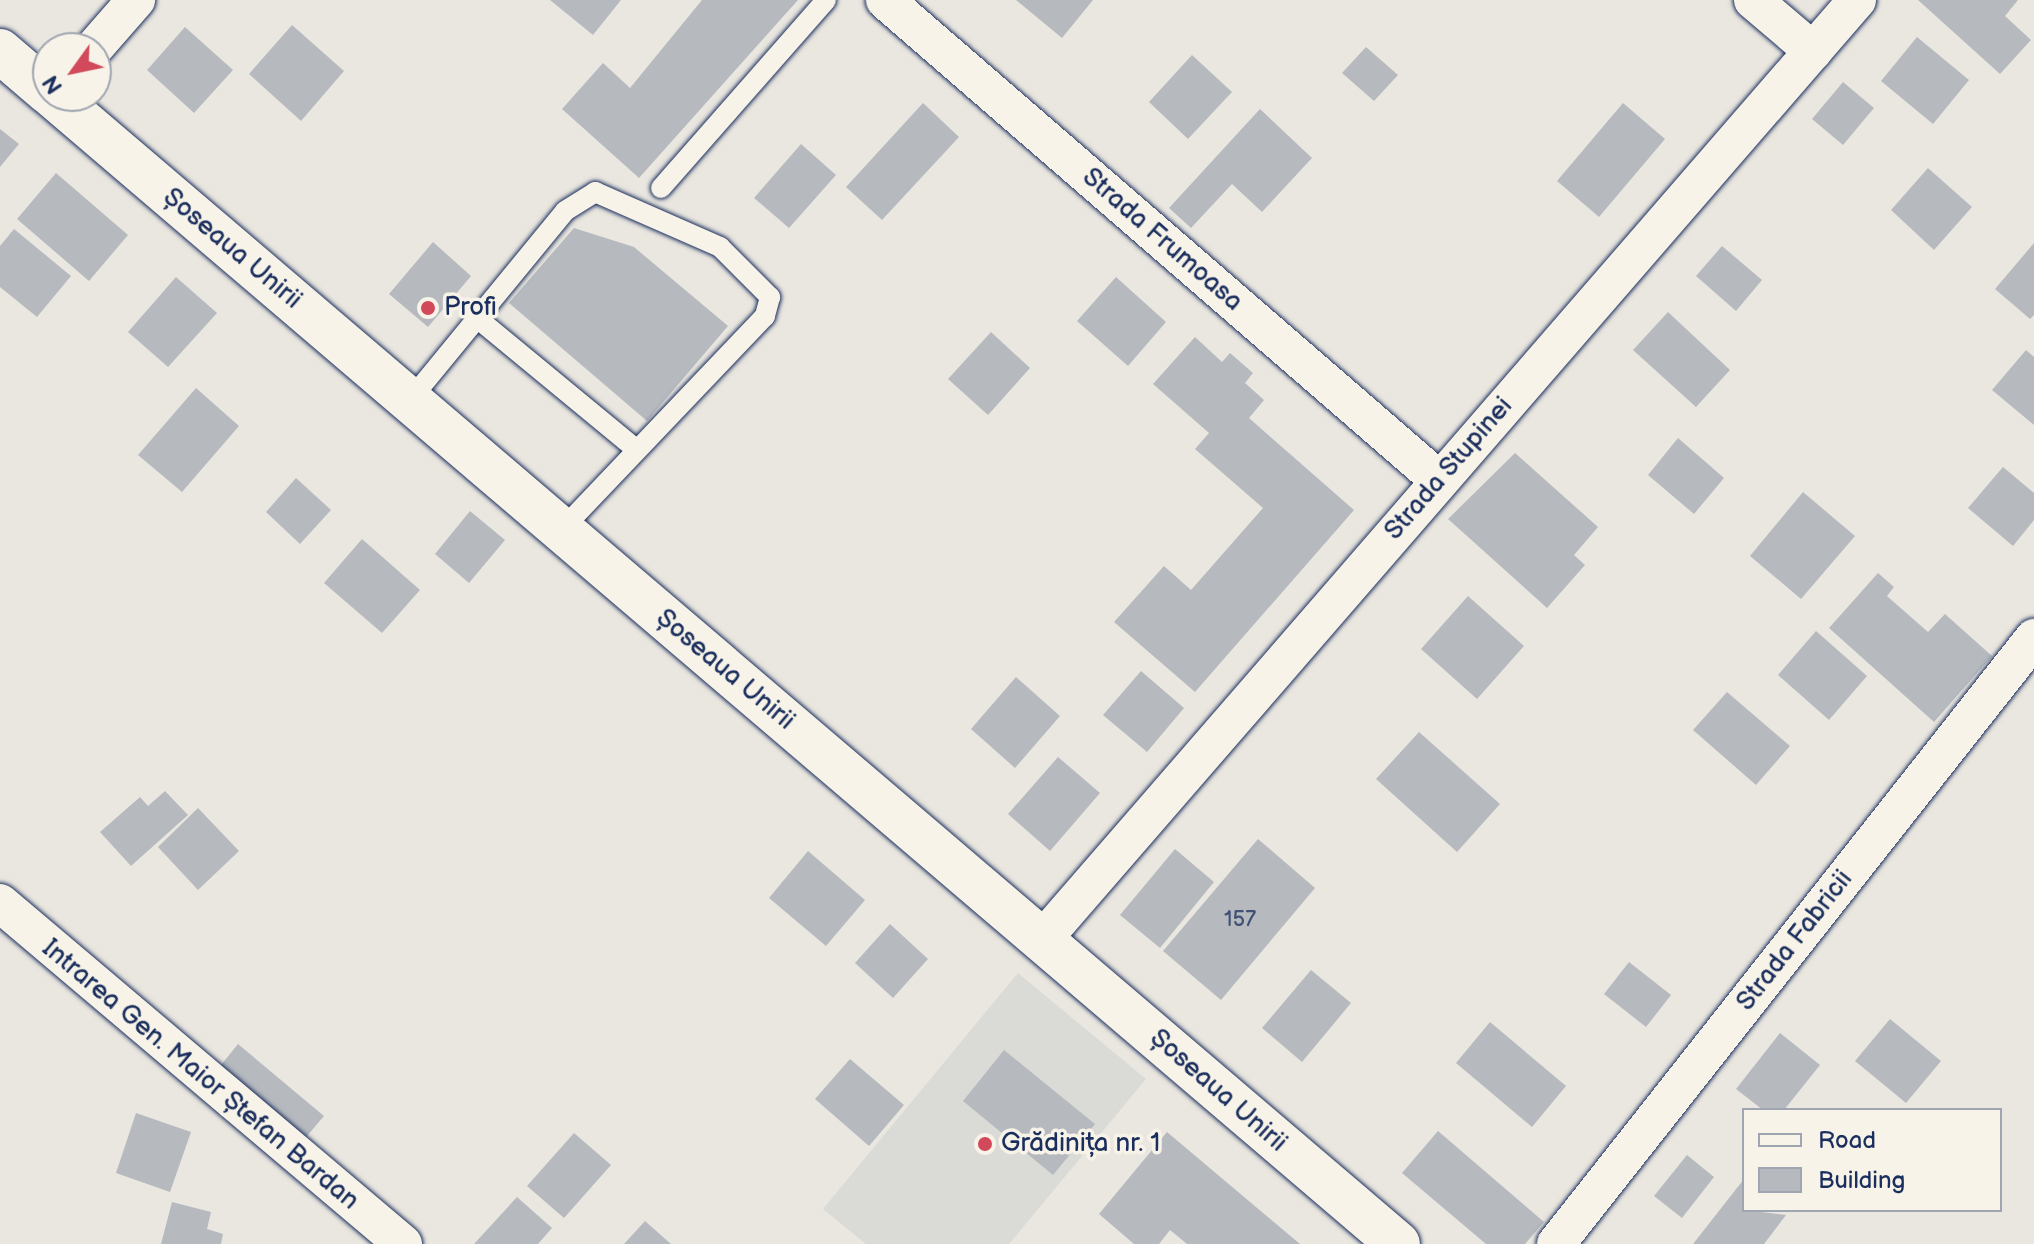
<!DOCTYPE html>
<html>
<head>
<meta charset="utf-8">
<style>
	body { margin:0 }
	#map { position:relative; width:2034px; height:1244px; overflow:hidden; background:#eae7e0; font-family:"Balsamiq Sans",sans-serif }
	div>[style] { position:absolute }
	.built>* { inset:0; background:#dadad6 }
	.building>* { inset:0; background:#b6babf }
	.roads { filter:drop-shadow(0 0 2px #1b2f5e) drop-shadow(0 0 2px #1b2f5e) }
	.service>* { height:20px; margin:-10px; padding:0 10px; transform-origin:10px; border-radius:10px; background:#f7f3e8 }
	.minor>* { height:38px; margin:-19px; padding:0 19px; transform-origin:19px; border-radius:19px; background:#f7f3e8 }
	.secondary>* { height:44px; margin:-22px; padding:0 22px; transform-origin:22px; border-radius:22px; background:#f7f3e8 }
	.dots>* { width:22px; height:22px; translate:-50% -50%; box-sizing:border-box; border:4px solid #f7f3e8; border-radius:50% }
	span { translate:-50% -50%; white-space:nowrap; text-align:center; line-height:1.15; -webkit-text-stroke:7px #f7f3e8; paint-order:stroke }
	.number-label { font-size:22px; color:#425276 }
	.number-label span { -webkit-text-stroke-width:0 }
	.street-label { font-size:26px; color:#1b2f5e }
	.poi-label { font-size:26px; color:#1b2f5e }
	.left { translate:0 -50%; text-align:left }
	.legend { position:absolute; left:1742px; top:1108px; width:260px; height:104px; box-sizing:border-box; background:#f7f3e8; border:2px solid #9fa5b1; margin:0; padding:10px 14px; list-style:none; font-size:24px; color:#1b2f5e }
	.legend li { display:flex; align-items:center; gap:16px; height:40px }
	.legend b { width:40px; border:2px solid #9fa5b1 }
	.north { position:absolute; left:32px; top:32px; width:80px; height:80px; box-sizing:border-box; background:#f7f3e8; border:2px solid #9fa5b1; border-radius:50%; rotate:237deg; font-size:22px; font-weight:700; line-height:32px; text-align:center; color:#1b2f5e }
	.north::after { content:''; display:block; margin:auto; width:28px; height:36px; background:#d1495b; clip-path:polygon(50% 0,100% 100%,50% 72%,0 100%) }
</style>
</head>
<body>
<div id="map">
	<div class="built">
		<i style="clip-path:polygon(1018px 973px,1146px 1079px,1009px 1244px,866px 1244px,823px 1209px)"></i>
	</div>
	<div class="building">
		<i style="clip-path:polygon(550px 0,621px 0,593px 35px)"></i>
		<i style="clip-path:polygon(702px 0,798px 0,639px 178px,562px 109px,603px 63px,630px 88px)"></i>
		<i style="clip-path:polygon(1016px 0,1093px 0,1062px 38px)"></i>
		<i style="clip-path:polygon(1918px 0,2018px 0,2005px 16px,2031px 40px,2000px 74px)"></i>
		<i style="clip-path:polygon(292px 25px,344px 71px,301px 121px,249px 74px)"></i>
		<i style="clip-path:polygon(185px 27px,233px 70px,194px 113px,147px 70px)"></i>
		<i style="clip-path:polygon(1917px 37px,1969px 80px,1933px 124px,1881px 81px)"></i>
		<i style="clip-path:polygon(1366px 47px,1398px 75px,1374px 101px,1342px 73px)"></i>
		<i style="clip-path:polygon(1192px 55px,1232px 92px,1188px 139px,1149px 102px)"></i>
		<i style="clip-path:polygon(1843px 82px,1874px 108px,1843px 145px,1812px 119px)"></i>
		<i style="clip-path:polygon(923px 103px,959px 137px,882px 220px,846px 187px)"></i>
		<i style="clip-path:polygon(1623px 103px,1665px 139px,1599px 217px,1557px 181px)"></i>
		<i style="clip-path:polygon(1260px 109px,1312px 158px,1262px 212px,1232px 184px,1191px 228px,1169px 208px)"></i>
		<i style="clip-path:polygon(0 129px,19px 144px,0 167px)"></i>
		<i style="clip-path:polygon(801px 144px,836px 175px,789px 228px,754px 198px)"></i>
		<i style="clip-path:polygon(1928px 168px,1972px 207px,1934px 250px,1891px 210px)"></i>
		<i style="clip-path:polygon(56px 173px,128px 235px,89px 281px,17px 219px)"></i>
		<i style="clip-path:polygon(574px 228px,634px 247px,728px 326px,647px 421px,509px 303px)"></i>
		<i style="clip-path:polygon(14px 229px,71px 276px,37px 317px,0 287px,0 246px)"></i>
		<i style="clip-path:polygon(433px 242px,471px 276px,428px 327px,389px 294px)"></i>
		<i style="clip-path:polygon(2034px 243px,2034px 315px,2030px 319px,1995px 289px)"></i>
		<i style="clip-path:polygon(1722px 246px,1762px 280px,1736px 311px,1696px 276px)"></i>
		<i style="clip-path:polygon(176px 277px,217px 313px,168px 367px,128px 332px)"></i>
		<i style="clip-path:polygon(1116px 277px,1166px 322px,1128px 366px,1077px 321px)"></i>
		<i style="clip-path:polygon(1668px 312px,1730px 370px,1696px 407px,1633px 350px)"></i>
		<i style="clip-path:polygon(991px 332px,1030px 368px,988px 415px,948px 379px)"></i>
		<i style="clip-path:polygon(1195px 337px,1222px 362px,1230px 353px,1253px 373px,1245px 383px,1264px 400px,1249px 418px,1354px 510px,1195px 692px,1114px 622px,1164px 566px,1191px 590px,1263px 508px,1195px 449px,1209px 433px,1153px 384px)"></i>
		<i style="clip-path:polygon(2026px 350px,2034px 357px,2034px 425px,1992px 390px)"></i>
		<i style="clip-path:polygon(196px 388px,239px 426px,182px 492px,138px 455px)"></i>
		<i style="clip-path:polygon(1678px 438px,1724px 478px,1694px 514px,1648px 475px)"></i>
		<i style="clip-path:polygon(1515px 453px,1598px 527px,1574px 555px,1585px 565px,1547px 608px,1448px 519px)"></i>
		<i style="clip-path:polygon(2003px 467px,2034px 493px,2034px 520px,2013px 546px,1968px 508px)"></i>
		<i style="clip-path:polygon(296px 478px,331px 510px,300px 544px,266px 512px)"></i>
		<i style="clip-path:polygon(1803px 492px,1855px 536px,1801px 599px,1750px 556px)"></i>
		<i style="clip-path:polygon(470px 511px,505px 540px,469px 583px,435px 554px)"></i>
		<i style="clip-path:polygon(362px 539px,420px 590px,382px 633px,324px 583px)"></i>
		<i style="clip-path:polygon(1878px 573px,1894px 587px,1887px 596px,1928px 632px,1945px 614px,1992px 656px,1934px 722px,1829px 628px)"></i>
		<i style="clip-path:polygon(1468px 596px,1524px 646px,1477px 699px,1421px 649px)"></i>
		<i style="clip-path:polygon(1816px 631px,1867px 676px,1829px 720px,1778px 675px)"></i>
		<i style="clip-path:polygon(1141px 671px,1184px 708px,1147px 752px,1103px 715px)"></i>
		<i style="clip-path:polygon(1016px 677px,1060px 716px,1015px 768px,971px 729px)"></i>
		<i style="clip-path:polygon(1727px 692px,1790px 746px,1756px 785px,1693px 730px)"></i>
		<i style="clip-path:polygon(1419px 732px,1500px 804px,1457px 852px,1376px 779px)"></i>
		<i style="clip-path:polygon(1058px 757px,1100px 793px,1050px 851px,1008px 814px)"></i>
		<i style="clip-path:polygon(165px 791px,188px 815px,131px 866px,100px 832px,140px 797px,148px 806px)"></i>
		<i style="clip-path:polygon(198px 808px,239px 851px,198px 890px,158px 847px)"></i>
		<i style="clip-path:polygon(1258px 839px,1315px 888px,1221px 1000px,1163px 951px)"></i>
		<i style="clip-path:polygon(1175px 849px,1214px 882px,1160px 948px,1120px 915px)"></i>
		<i style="clip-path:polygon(808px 851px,865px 900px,826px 946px,769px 898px)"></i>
		<i style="clip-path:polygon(890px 924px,928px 959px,893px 998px,855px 963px)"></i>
		<i style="clip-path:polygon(1629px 962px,1671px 995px,1646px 1027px,1604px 994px)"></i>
		<i style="clip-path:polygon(1311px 970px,1351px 1003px,1302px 1062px,1262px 1028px)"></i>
		<i style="clip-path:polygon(1890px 1019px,1941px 1061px,1906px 1103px,1855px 1061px)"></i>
		<i style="clip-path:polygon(1490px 1022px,1566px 1086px,1532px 1127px,1456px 1063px)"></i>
		<i style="clip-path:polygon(1780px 1033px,1820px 1065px,1784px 1110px,1763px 1110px,1736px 1089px)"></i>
		<i style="clip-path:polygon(238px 1044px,324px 1116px,302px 1142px,217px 1070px)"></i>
		<i style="clip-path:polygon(1004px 1050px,1095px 1124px,1053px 1175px,963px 1101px)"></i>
		<i style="clip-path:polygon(850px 1059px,904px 1105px,869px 1146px,815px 1099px)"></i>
		<i style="clip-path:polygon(136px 1113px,191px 1132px,170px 1192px,116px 1173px)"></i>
		<i style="clip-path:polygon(1438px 1131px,1544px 1222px,1525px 1244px,1486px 1244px,1402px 1173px)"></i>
		<i style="clip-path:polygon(1167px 1132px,1300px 1244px,1187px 1244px,1170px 1230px,1159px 1244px,1134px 1244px,1099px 1214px)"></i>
		<i style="clip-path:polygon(574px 1133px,611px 1165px,564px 1218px,527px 1186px)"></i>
		<i style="clip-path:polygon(1687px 1155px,1714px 1177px,1682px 1218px,1654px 1196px)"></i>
		<i style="clip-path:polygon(1744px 1179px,1744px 1210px,1786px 1215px,1764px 1244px,1693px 1244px)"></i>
		<i style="clip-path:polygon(517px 1197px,552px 1228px,538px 1244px,474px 1244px)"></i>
		<i style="clip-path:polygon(172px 1202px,211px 1212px,207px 1229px,223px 1234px,221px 1244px,161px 1244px)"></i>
		<i style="clip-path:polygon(645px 1221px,671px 1244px,624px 1244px)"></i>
	</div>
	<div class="roads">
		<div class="service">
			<i style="left:661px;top:188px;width:250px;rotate:-48.7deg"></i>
			<i style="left:477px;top:318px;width:207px;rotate:39.5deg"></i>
			<i style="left:410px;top:400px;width:244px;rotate:-50.6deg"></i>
			<i style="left:565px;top:211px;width:36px;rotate:-32deg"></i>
			<i style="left:595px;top:192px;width:137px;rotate:23.7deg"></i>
			<i style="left:720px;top:247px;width:71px;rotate:45deg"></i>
			<i style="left:770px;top:297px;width:20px;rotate:105deg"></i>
			<i style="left:765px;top:316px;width:296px;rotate:133.6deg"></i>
		</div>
		<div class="minor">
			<i style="left:885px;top:0;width:733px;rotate:40.91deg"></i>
			<i style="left:1753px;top:0;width:79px;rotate:40.4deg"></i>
			<i style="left:94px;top:48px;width:64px;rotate:-48.8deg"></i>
			<i style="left:0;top:903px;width:528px;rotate:40.24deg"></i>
			<i style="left:1042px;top:940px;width:1244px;rotate:-49.07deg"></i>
			<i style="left:1556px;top:1244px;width:772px;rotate:-51.73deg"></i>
		</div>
		<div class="secondary">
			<i style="left:0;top:51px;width:63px;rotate:40.5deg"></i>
			<i style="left:53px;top:96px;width:1768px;rotate:40.48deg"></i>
		</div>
	</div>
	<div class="dots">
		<i style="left:428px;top:308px;background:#d1495b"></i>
		<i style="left:985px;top:1144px;background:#d1495b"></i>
	</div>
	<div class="number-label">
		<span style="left:1240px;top:920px">157</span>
	</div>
	<div class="street-label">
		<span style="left:1162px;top:240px;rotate:41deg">Strada Frumoasa</span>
		<span style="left:232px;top:249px;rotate:40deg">Șoseaua Unirii</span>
		<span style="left:1449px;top:469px;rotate:-49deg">Strada Stupinei</span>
		<span style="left:725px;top:670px;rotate:40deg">Șoseaua Unirii</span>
		<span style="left:1795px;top:941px;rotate:-52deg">Strada Fabricii</span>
		<span style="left:200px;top:1075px;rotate:40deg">Intrarea Gen. Maior Ștefan Bardan</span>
		<span style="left:1218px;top:1091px;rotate:41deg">Șoseaua Unirii</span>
	</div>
	<div class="poi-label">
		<span class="left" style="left:444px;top:308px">Profi</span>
		<span class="left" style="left:1001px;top:1144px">Grădinița nr. 1</span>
	</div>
	<ul class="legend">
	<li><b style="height:10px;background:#f7f3e8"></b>Road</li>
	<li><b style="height:22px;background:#b6babf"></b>Building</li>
	</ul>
	<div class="north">N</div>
</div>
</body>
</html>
